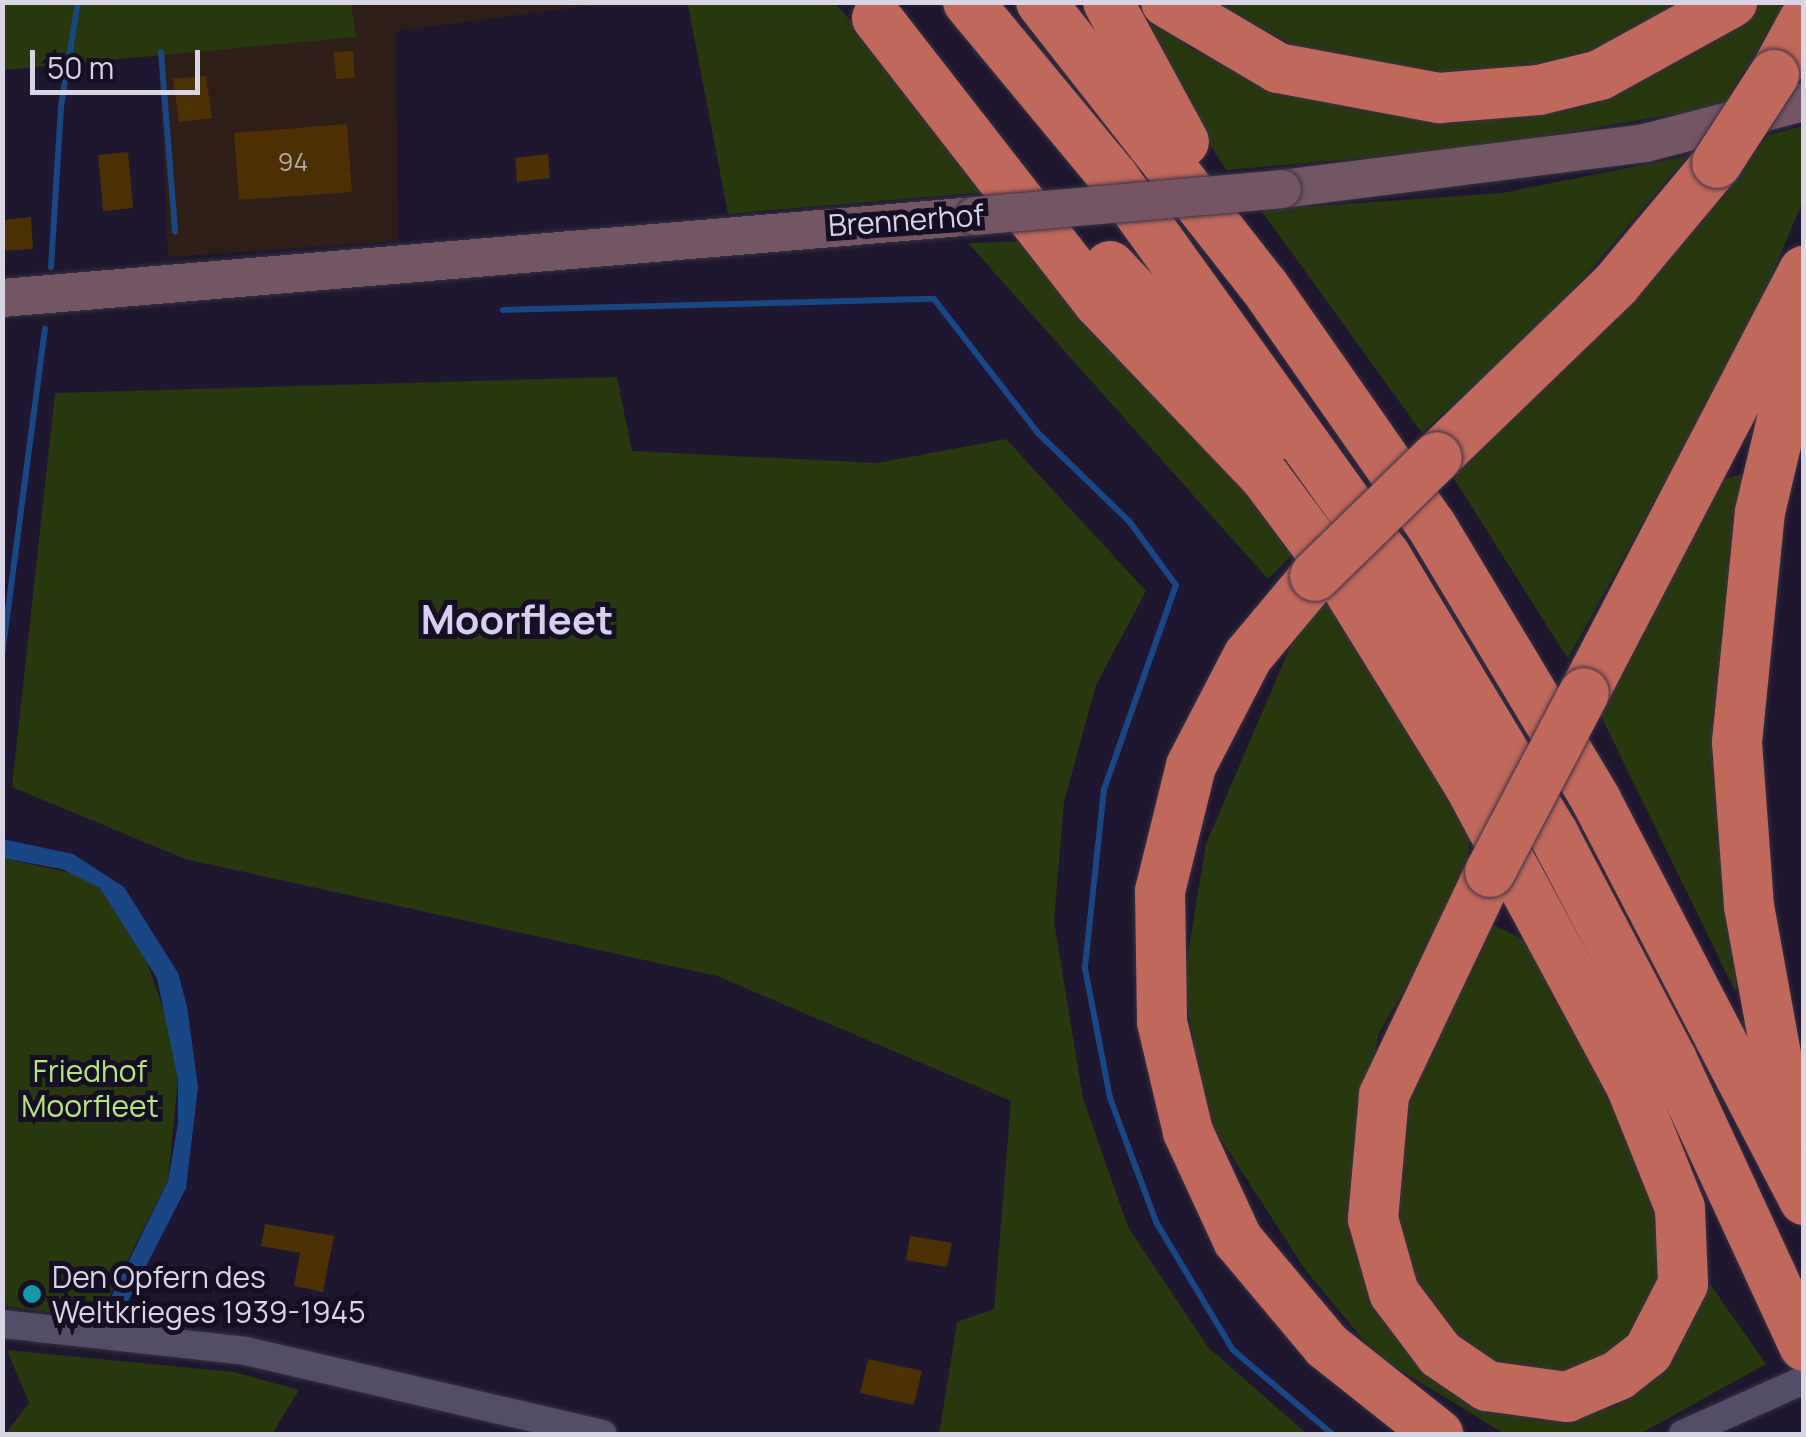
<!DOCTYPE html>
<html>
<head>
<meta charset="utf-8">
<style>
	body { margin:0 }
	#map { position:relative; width:1806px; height:1437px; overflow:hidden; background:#1e172f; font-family:Manrope,sans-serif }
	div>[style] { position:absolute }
	.commercial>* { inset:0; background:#2f1e17 }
	.green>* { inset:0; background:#26380c }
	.water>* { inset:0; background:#174785 }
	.stream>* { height:6px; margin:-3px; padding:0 3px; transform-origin:3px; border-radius:3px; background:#174785 }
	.building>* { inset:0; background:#4c3002 }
	.roads { filter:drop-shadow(0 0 2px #363144) drop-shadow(0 0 2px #363144) }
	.street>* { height:28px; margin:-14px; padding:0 14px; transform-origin:14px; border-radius:14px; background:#544d69 }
	.secondary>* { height:38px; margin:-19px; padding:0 19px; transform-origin:19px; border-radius:19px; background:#745564 }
	.highway>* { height:50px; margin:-25px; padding:0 25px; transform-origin:25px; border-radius:25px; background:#c06859 }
	.bridges { filter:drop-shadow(0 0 2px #363144) drop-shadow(0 0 2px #363144) }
	.secondary-bridge>* { height:38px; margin:-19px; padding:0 19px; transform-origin:19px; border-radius:19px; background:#745564 }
	.highway-bridge>* { height:50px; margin:-25px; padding:0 25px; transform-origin:25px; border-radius:25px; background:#c06859 }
	.dots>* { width:28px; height:28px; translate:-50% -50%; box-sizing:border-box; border:5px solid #150e24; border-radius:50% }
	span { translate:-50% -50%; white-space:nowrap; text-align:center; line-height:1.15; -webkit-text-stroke:10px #150e24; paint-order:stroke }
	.number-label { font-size:25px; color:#b5acac }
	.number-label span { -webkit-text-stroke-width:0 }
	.street-label { font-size:30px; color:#d8d5e5 }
	.park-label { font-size:30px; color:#b5e67a }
	.poi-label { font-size:30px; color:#d8d5e5 }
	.left { translate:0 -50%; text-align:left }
	.district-label { font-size:40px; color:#d6cff0; font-weight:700 }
	.frame { position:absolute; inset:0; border:5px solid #d8d5e5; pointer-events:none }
	.scale { position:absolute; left:30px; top:50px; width:170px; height:45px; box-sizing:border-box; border:5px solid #d8d5e5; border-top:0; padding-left:12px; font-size:30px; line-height:35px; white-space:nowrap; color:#d8d5e5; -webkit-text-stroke:8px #150e24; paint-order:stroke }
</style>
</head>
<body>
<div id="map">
	<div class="commercial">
		<i style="clip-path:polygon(351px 3px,609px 3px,396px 31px,398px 241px,168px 257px,159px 55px,355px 37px)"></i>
	</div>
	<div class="green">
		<i style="clip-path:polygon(3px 2px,351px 3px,356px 37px,3px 70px)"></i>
		<i style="clip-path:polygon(644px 3px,835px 3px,999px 191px,728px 214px,688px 5px)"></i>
		<i style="clip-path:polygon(1132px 3px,1192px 49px,1304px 99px,1387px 111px,1528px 106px,1755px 3px,1786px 3px,1723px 106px,1476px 148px,1226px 170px,1130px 15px)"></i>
		<i style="clip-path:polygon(1212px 3px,1689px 3px,1626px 42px,1540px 67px,1434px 76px,1336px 67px)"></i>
		<i style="clip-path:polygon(1803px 126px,1803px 201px,1751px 324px,1568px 659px,1451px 474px,1722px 198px,1768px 135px)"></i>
		<i style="clip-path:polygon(1688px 156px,1557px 309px,1422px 433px,1261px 210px,1502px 193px)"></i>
		<i style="clip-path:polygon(1032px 241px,1304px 543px,1268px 579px,968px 243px)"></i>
		<i style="clip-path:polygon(617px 377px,632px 451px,877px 463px,1006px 439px,1146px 591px,1096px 685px,1064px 802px,1054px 921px,1083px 1098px,1128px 1227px,1208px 1347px,1307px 1434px,939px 1434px,957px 1322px,994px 1309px,1011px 1101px,717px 976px,185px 859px,12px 787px,55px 393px)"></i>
		<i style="clip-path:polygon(1748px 473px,1712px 756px,1742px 973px,1735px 991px,1599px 712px,1715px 481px)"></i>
		<i style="clip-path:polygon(1330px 593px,1473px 819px,1463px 890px,1379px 1033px,1357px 1138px,1383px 1313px,1566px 1420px,1616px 1406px,1668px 1362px,1710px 1284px,1766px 1364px,1640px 1434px,1505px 1434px,1377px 1356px,1306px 1271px,1202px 1110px,1184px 977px,1206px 844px,1291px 645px)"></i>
		<i style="clip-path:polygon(3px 858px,80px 875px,100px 888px,138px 937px,167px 1019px,178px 1080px,168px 1181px,98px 1319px,3px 1306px)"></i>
		<i style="clip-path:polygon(1490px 923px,1528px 942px,1541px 940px,1669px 1228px,1654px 1317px,1624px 1358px,1554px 1387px,1478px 1366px,1406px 1279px,1386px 1152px,1423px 1042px)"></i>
		<i style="clip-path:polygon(7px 1350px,234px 1372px,299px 1390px,272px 1434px,5px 1434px,29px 1403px)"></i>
	</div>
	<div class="water">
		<i style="clip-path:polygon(2px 839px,73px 854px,124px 887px,178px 973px,187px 1006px,198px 1087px,186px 1188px,120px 1317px,103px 1314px,168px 1181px,178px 1123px,178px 1080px,157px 978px,100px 888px,62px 869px,3px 858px)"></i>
	</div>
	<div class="stream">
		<i style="left:161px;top:52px;width:180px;rotate:85.5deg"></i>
		<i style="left:51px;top:267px;width:161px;rotate:-86.4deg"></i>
		<i style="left:61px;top:106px;width:105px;rotate:-80.7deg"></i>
		<i style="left:503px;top:310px;width:431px;rotate:-1.5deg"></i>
		<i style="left:934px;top:299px;width:168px;rotate:52.2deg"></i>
		<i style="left:1037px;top:432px;width:128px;rotate:44.1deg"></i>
		<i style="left:1129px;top:521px;width:79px;rotate:53.7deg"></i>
		<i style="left:1176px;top:585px;width:216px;rotate:109.4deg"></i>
		<i style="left:1104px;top:789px;width:180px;rotate:96.1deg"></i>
		<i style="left:1085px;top:968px;width:132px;rotate:79.1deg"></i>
		<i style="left:1110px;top:1098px;width:132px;rotate:69.6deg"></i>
		<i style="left:1156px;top:1222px;width:149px;rotate:59deg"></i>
		<i style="left:1233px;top:1350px;width:130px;rotate:40.3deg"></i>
		<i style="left:2px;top:655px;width:329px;rotate:-82.5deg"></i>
	</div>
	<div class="building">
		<i style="clip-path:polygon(353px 51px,355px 78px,336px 79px,334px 52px)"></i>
		<i style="clip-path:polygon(206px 76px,212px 118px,179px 122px,173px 79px)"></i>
		<i style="clip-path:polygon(347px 124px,352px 192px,239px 200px,234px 133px)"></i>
		<i style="clip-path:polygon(128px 152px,133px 208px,103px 211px,98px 155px)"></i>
		<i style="clip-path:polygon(548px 154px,550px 178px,517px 182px,515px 158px)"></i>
		<i style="clip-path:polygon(31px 217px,33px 249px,2px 251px,2px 220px)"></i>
		<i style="clip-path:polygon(265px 1224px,334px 1236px,323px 1292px,294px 1286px,300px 1253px,261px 1246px)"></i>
		<i style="clip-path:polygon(910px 1236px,952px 1243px,947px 1267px,906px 1260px)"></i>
		<i style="clip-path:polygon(868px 1359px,922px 1371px,914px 1405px,860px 1393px)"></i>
	</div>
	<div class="roads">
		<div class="street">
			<i style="left:2px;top:1324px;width:245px;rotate:6.3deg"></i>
			<i style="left:246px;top:1351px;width:366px;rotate:13.1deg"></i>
			<i style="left:1683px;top:1434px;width:133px;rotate:-24.1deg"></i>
		</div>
		<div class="secondary">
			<i style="left:1282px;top:189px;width:366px;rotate:-7.2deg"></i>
			<i style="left:1645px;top:143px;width:164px;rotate:-14.5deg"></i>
			<i style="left:2px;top:298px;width:976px;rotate:-4.82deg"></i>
		</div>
		<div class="highway">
			<i style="left:968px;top:2px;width:229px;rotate:50.3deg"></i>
			<i style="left:1114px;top:178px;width:466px;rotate:54.3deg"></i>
			<i style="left:1386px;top:556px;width:326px;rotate:58.9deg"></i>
			<i style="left:1554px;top:835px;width:254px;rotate:62.3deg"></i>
			<i style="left:1672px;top:1060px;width:315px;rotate:65.2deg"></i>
			<i style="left:1041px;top:2px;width:361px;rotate:51.9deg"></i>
			<i style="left:1264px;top:286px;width:292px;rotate:55.1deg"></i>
			<i style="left:1431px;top:525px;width:321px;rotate:59deg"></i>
			<i style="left:1596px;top:800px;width:451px;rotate:62.5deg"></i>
			<i style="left:1108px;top:2px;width:159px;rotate:61.5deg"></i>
			<i style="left:1166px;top:2px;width:130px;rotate:30.5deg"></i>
			<i style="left:1278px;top:68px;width:164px;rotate:10.6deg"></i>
			<i style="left:1439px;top:98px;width:100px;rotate:-4.6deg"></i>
			<i style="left:1539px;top:90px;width:63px;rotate:-13.8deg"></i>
			<i style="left:1600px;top:75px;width:151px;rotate:-28.9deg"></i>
			<i style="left:877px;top:18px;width:361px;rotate:52.1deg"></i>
			<i style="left:1099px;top:303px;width:242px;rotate:46.3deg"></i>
			<i style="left:1266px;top:478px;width:132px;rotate:53.3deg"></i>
			<i style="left:1345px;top:584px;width:236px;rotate:58.3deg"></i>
			<i style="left:1469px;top:785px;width:342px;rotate:61.7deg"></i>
			<i style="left:1631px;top:1086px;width:131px;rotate:68.1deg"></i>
			<i style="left:1680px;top:1208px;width:76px;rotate:87.7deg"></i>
			<i style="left:1683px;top:1284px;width:76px;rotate:117.2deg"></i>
			<i style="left:1648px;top:1352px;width:37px;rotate:142deg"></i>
			<i style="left:1619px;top:1375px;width:56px;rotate:157.1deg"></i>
			<i style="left:1567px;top:1397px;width:81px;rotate:-172.2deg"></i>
			<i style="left:1487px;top:1386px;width:57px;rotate:-145.8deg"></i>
			<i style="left:1440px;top:1354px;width:76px;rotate:-127deg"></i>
			<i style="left:1394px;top:1293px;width:77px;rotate:-105.8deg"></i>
			<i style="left:1373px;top:1219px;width:124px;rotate:-84.9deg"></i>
			<i style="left:1384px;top:1095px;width:247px;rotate:-64.6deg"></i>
			<i style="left:1774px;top:75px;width:63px;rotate:-61.4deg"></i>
			<i style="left:1110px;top:266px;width:236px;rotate:46.5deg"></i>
			<i style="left:1437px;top:457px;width:249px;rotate:-44deg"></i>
			<i style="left:1616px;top:284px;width:158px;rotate:-50.1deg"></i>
			<i style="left:1315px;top:576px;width:104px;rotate:129.9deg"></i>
			<i style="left:1248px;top:656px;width:124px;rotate:117.4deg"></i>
			<i style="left:1191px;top:766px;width:129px;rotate:103.9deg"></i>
			<i style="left:1160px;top:891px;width:131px;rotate:89.1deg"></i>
			<i style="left:1162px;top:1022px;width:113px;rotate:76.7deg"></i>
			<i style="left:1188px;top:1132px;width:119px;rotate:65.2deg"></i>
			<i style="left:1238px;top:1240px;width:138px;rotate:50deg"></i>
			<i style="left:1327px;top:1346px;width:142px;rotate:38.4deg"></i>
			<i style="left:1584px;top:693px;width:476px;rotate:-62.5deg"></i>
			<i style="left:1789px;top:1126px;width:224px;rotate:-100.3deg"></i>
			<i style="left:1749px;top:906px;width:164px;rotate:-94.2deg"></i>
			<i style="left:1737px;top:742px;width:231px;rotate:-84.3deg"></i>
			<i style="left:1760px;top:512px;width:189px;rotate:-76.6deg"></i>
		</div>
	</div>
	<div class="bridges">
		<div class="secondary-bridge">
			<i style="left:975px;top:216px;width:308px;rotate:-5deg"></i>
		</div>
		<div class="highway-bridge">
			<i style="left:1717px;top:163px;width:105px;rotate:-57.1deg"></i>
			<i style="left:1315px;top:576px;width:170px;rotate:-44.3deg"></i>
			<i style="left:1490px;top:872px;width:202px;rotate:-62.3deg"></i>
		</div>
	</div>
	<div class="dots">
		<i style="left:32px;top:1294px;background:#0f9aa8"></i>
	</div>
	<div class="number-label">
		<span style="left:293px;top:162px">94</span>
	</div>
	<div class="street-label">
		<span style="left:906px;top:220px;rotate:-4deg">Brennerhof</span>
	</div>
	<div class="park-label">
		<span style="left:90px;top:1088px">Friedhof<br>Moorfleet</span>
	</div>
	<div class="poi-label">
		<span class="left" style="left:52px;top:1294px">Den Opfern des<br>Weltkrieges 1939-1945</span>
	</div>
	<div class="district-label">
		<span style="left:517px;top:619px">Moorfleet</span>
	</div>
	<div class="frame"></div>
	<div class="scale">50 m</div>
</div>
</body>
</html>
